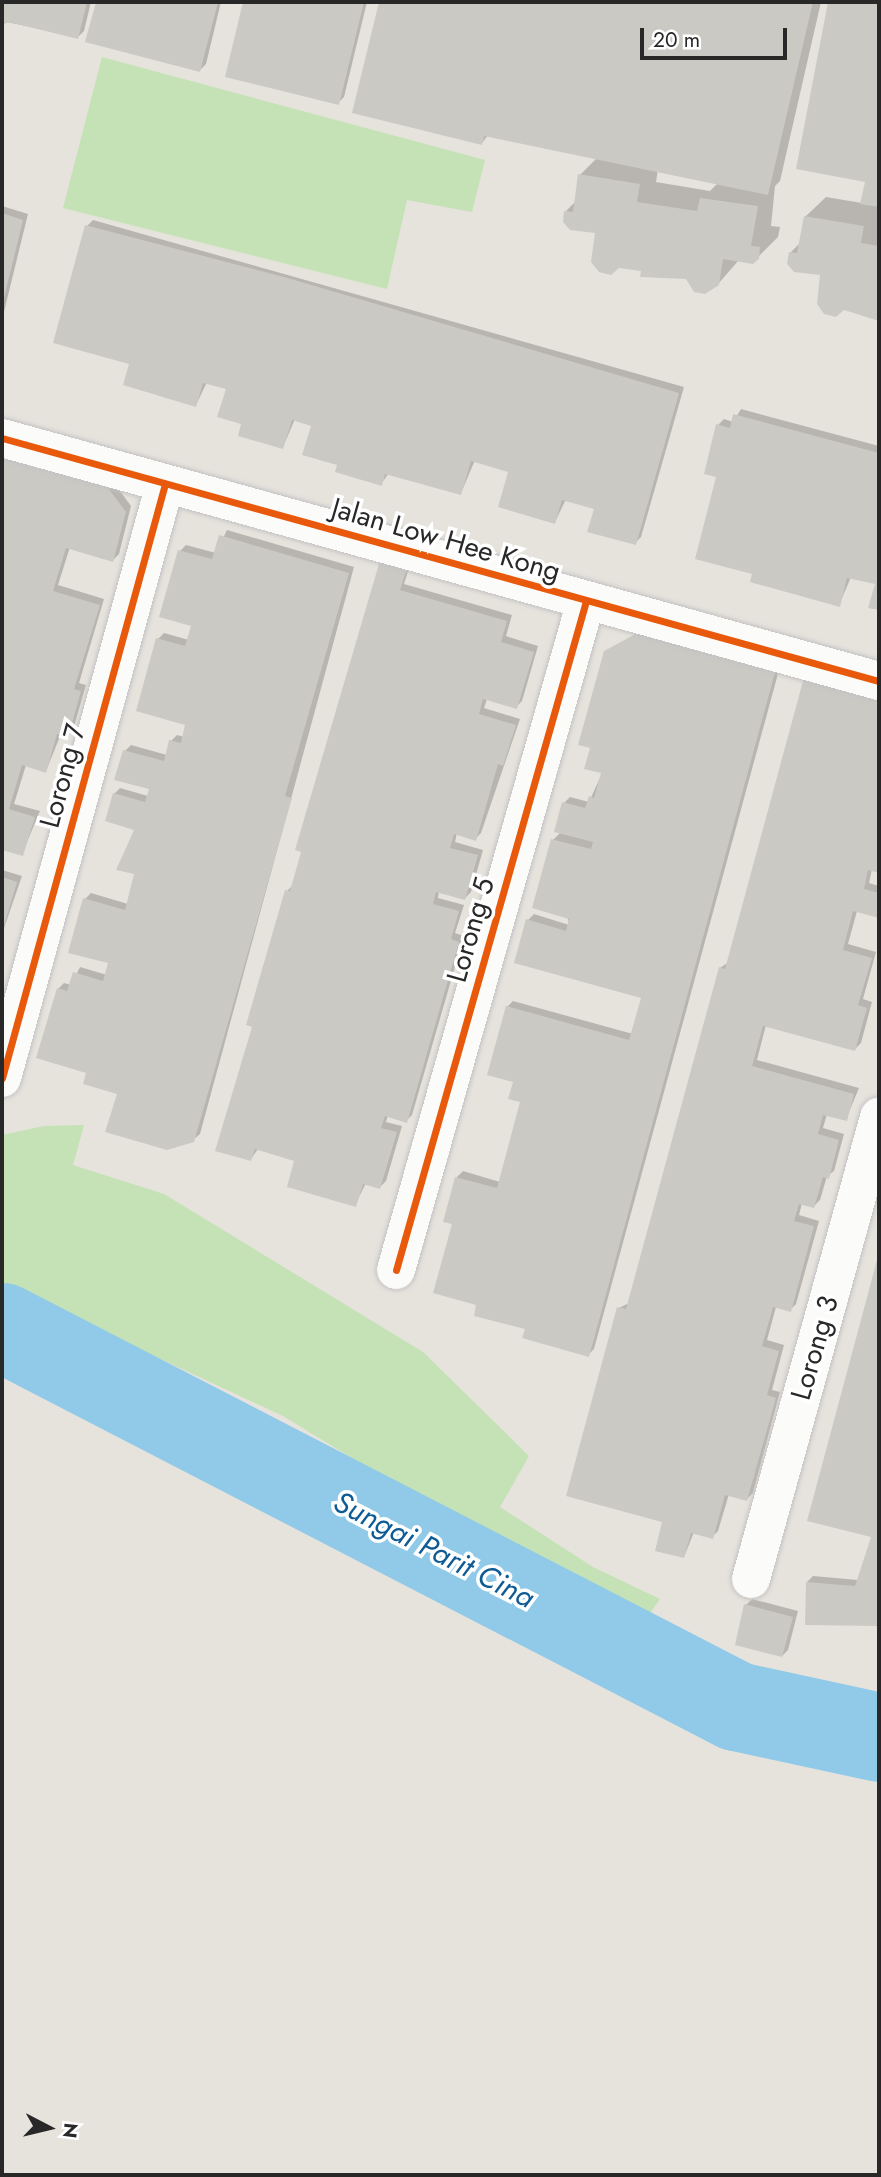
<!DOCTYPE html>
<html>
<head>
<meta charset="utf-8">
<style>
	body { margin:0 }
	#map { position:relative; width:881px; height:2177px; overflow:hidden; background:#e6e3dd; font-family:Jost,sans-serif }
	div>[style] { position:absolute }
	.green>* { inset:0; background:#c4e2b5 }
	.shadow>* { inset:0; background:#0003 }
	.river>* { height:89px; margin:-44.5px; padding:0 44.5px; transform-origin:44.5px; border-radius:44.5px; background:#91cae8 }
	.building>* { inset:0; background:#cbc9c4 }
	.roads { filter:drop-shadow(0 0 2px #c3c2c3) drop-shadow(0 0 2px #c3c2c3) }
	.street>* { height:38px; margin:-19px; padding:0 19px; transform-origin:19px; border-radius:19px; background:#fbfbfa }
	.cycleway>* { height:7px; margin:-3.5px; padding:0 3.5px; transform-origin:3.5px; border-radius:3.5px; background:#e8590c }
	span { translate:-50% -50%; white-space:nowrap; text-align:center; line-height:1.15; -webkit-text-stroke:7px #fff; paint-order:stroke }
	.street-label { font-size:28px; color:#282828 }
	.water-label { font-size:30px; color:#0f5b95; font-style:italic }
	.frame { position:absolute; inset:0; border:4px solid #282828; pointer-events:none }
	.north { position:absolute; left:14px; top:2093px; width:70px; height:70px; -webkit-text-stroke:5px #fff; paint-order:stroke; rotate:97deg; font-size:19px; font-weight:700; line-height:28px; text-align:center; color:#282828 }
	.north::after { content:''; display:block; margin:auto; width:24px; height:32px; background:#282828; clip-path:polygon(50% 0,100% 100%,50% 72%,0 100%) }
	.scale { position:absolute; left:640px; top:28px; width:147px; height:32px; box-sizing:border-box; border:4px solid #282828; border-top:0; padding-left:9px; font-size:21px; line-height:24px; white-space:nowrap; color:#282828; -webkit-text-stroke:5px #fff; paint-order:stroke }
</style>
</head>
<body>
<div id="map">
	<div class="green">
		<i style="clip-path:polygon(102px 57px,485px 160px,472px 212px,407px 200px,387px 289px,63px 208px)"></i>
		<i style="clip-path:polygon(84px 1125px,73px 1165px,164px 1194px,423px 1352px,529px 1456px,500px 1507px,593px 1567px,660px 1599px,641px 1626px,525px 1564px,283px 1416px,2px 1285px,2px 1135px,44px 1126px)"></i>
	</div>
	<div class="shadow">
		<i style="clip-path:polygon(2px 2px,91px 2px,84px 31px,78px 37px,2px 21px)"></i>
		<i style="clip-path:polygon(98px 2px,221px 2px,206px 64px,200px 70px,88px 41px)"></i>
		<i style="clip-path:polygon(245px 2px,367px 2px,344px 97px,338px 103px,227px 76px)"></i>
		<i style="clip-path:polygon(evenodd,381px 2px,821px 2px,780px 181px,775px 186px,771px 226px,780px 227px,778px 237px,758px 257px,739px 260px,718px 284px,619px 266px,597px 232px,566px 211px,576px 201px,580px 175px,598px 157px,488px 135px,482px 143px,354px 112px,381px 2px,658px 169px,719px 182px,710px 191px,656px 182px,658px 169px)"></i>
		<i style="clip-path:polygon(830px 2px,879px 2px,879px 318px,867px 317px,822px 274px,790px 253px,801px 242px,805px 217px,826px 197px,862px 203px,867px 181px,798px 167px)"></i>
		<i style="clip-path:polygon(2px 206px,28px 214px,2px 320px)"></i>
		<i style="clip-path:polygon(93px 220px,684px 387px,641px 537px,635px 543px,596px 508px,566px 499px,555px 522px,510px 471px,475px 460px,461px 493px,389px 473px,381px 484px,339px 464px,313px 424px,295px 419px,283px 447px,228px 388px,207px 382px,196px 405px,131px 362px,87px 226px)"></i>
		<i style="clip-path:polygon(741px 409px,879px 446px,879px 609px,871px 606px,877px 583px,851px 577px,839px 605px,754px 573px,719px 476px,718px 425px,724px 419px,733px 422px)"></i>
		<i style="clip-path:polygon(2px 438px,103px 468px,131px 506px,119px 554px,113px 560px,70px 547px,58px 585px,104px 599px,79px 683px,86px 685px,73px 730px,67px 736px,61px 734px,46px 771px,26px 765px,14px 804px,40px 811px,22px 854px,2px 848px)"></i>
		<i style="clip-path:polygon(227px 530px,354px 567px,200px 1134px,193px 1140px,88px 1072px,58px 989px,64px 983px,71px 985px,80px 967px,107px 975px,110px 962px,85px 899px,91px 893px,128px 904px,136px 873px,136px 829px,114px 794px,120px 788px,148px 796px,151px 788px,125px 751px,131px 745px,167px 755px,171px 741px,177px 735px,184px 737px,187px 724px,158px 639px,164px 633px,189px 640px,193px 625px,180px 551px,186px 545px,216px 553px)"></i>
		<i style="clip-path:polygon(383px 558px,412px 559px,404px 584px,512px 615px,506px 636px,538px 646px,522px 701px,516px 707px,487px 699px,484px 708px,520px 719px,481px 833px,475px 839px,457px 833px,455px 842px,483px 850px,471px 892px,465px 898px,439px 891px,438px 898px,464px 905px,455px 933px,464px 936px,412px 1115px,406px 1121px,388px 1115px,386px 1122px,402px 1126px,386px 1181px,380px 1187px,366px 1183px,355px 1205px,296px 1160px,258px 1149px,251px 1159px,254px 1025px,287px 891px,293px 885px)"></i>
		<i style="clip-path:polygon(652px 624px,782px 659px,594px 1349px,588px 1355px,479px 1304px,454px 1223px,457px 1177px,463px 1171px,500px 1182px,523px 1100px,515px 1080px,507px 1007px,513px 1001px,633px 1034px,643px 997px,528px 920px,534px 914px,569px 925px,553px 840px,561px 832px,564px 803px,570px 797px,589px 802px,603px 771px,592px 747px,606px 652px)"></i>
		<i style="clip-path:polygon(879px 683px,879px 872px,872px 869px,869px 883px,879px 886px,879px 917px,857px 911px,848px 944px,876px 952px,863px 999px,872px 1002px,861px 1043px,855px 1049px,766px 1025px,757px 1060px,859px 1088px,846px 1119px,827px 1114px,823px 1128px,844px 1134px,834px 1171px,827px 1176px,820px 1200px,814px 1206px,802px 1203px,799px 1215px,819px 1221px,796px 1304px,790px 1310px,776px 1307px,767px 1340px,784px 1345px,772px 1390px,780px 1392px,753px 1493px,747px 1499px,729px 1494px,718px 1531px,712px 1537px,694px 1532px,684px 1557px,664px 1521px,619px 1308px,629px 1303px,720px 968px,729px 962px)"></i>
		<i style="clip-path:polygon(2px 870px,22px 876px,2px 934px)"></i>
		<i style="clip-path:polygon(878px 1261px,879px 1624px,807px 1623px,807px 1582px,813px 1576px,858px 1580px,874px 1535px,809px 1520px)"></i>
		<i style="clip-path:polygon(752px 1599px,798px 1611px,788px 1650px,782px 1656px,746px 1605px)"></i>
	</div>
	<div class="river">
		<i style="left:2px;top:1327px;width:826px;rotate:27.31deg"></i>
		<i style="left:736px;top:1706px;width:146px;rotate:12.2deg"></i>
	</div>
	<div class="building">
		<i style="clip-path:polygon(2px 2px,87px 2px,78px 39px,9px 22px,2px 25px)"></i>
		<i style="clip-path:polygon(96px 2px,218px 2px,200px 72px,85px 42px)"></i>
		<i style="clip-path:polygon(243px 2px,364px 2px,339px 105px,225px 77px)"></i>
		<i style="clip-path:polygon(379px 2px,813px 2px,768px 195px,484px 136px,482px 145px,352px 113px)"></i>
		<i style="clip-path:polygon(828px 2px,879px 2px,879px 207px,860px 204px,865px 182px,796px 169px)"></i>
		<i style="clip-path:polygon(578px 174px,640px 184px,637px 202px,697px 211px,700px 198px,758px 206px,751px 246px,760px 247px,759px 259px,753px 264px,723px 259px,719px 285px,705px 294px,694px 292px,686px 279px,640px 277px,641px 271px,619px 268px,611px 275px,599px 272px,591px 262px,595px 233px,570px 230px,563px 222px,564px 211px,573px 212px)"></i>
		<i style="clip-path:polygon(2px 213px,23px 220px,3px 302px,2px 302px)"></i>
		<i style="clip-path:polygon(804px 216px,864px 226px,861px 243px,879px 246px,879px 321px,844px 310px,836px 317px,824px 314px,817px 304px,820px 275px,794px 272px,787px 264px,789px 252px,797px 253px)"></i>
		<i style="clip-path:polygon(85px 225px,284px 277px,679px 393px,636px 545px,587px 532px,594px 509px,562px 500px,555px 524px,498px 507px,508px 472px,471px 461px,461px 495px,385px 474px,382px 486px,335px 472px,337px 465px,302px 455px,311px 426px,292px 420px,283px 449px,238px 436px,241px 424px,217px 417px,226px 389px,203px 383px,196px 407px,123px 385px,129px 364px,53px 343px)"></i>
		<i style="clip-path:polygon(733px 414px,879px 453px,879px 610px,868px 608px,875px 584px,847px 578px,840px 607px,750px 582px,752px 574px,695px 559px,716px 477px,704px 474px,716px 424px,730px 428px)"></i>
		<i style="clip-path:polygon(2px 445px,97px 473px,126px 512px,113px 562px,66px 548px,53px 591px,100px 605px,74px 689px,81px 691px,68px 738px,57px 734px,46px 773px,22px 765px,9px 809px,35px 817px,23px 856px,2px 850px)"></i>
		<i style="clip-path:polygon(219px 535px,349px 573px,285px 796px,292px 798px,194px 1142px,167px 1150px,105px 1132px,117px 1094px,83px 1084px,86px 1073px,36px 1058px,57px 988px,67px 991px,73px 972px,103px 981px,108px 963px,68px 953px,75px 927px,83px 898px,125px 910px,134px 874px,116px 870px,134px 830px,105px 821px,113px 793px,145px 802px,149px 789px,114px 780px,123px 750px,164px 761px,169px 740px,181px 743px,185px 725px,136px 711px,156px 638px,185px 646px,191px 626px,159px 617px,178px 550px,212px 559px)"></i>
		<i style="clip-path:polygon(381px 557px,408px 565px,400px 590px,507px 621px,501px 642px,534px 652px,517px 709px,483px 699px,479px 714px,516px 725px,503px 766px,498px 764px,476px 841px,454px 834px,450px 848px,478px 855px,465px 900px,436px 892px,433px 904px,459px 911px,451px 939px,459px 942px,407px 1123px,385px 1116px,381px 1128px,397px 1132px,380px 1189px,363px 1184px,356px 1207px,287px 1187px,294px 1161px,255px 1149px,251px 1161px,215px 1151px,252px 1027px,246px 1025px,285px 890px,290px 891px,301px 852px,295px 850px)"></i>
		<i style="clip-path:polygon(645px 629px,777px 665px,589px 1357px,522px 1338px,525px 1329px,474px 1316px,476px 1305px,433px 1293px,452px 1224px,443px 1222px,455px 1177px,497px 1188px,520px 1102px,508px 1099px,513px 1082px,487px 1075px,506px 1006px,629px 1040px,641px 998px,514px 963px,526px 919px,566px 931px,569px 919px,532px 908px,551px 839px,591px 849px,593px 842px,554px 832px,562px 802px,585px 808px,589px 796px,594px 798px,601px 773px,584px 769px,590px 748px,578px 745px,604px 651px)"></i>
		<i style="clip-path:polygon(806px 670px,879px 690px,879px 873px,868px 870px,864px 889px,879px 893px,879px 918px,853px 911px,843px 950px,872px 958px,858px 1005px,867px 1008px,855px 1051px,763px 1026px,752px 1066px,854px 1094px,847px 1121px,823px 1115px,818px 1134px,839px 1140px,829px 1179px,823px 1177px,814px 1208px,799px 1204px,794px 1221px,814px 1226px,791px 1312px,773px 1307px,762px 1346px,779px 1351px,767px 1395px,776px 1398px,747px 1501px,725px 1495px,713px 1539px,691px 1533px,684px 1558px,655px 1551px,662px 1522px,566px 1496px,617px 1307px,626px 1309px,719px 967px,725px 969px)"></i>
		<i style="clip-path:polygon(2px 877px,17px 882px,2px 933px)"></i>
		<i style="clip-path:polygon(877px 1260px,879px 1626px,805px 1625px,806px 1582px,855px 1586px,871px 1537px,807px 1521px)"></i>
		<i style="clip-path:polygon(744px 1604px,793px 1617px,782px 1657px,735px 1645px)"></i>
	</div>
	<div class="roads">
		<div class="street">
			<i style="left:2px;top:438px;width:910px;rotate:15.49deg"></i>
			<i style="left:2px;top:1078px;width:616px;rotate:-74.66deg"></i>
			<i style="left:396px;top:1270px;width:695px;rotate:-74.15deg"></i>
			<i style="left:751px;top:1579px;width:480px;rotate:-74.5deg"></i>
		</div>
	</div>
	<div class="cycleway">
		<i style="left:2px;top:438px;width:910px;rotate:15.49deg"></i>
		<i style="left:2px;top:1078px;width:616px;rotate:-74.66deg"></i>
		<i style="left:396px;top:1270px;width:695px;rotate:-74.15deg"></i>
	</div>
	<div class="street-label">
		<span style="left:446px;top:540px;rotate:16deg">Jalan Low Hee Kong</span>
		<span style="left:63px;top:776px;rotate:-75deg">Lorong 7</span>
		<span style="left:471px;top:930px;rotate:-74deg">Lorong 5</span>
		<span style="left:815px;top:1348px;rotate:-74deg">Lorong 3</span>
	</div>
	<div class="water-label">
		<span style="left:434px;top:1550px;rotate:27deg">Sungai Parit Cina</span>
	</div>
	<div class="frame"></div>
	<div class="north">N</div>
	<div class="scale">20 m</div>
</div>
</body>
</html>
